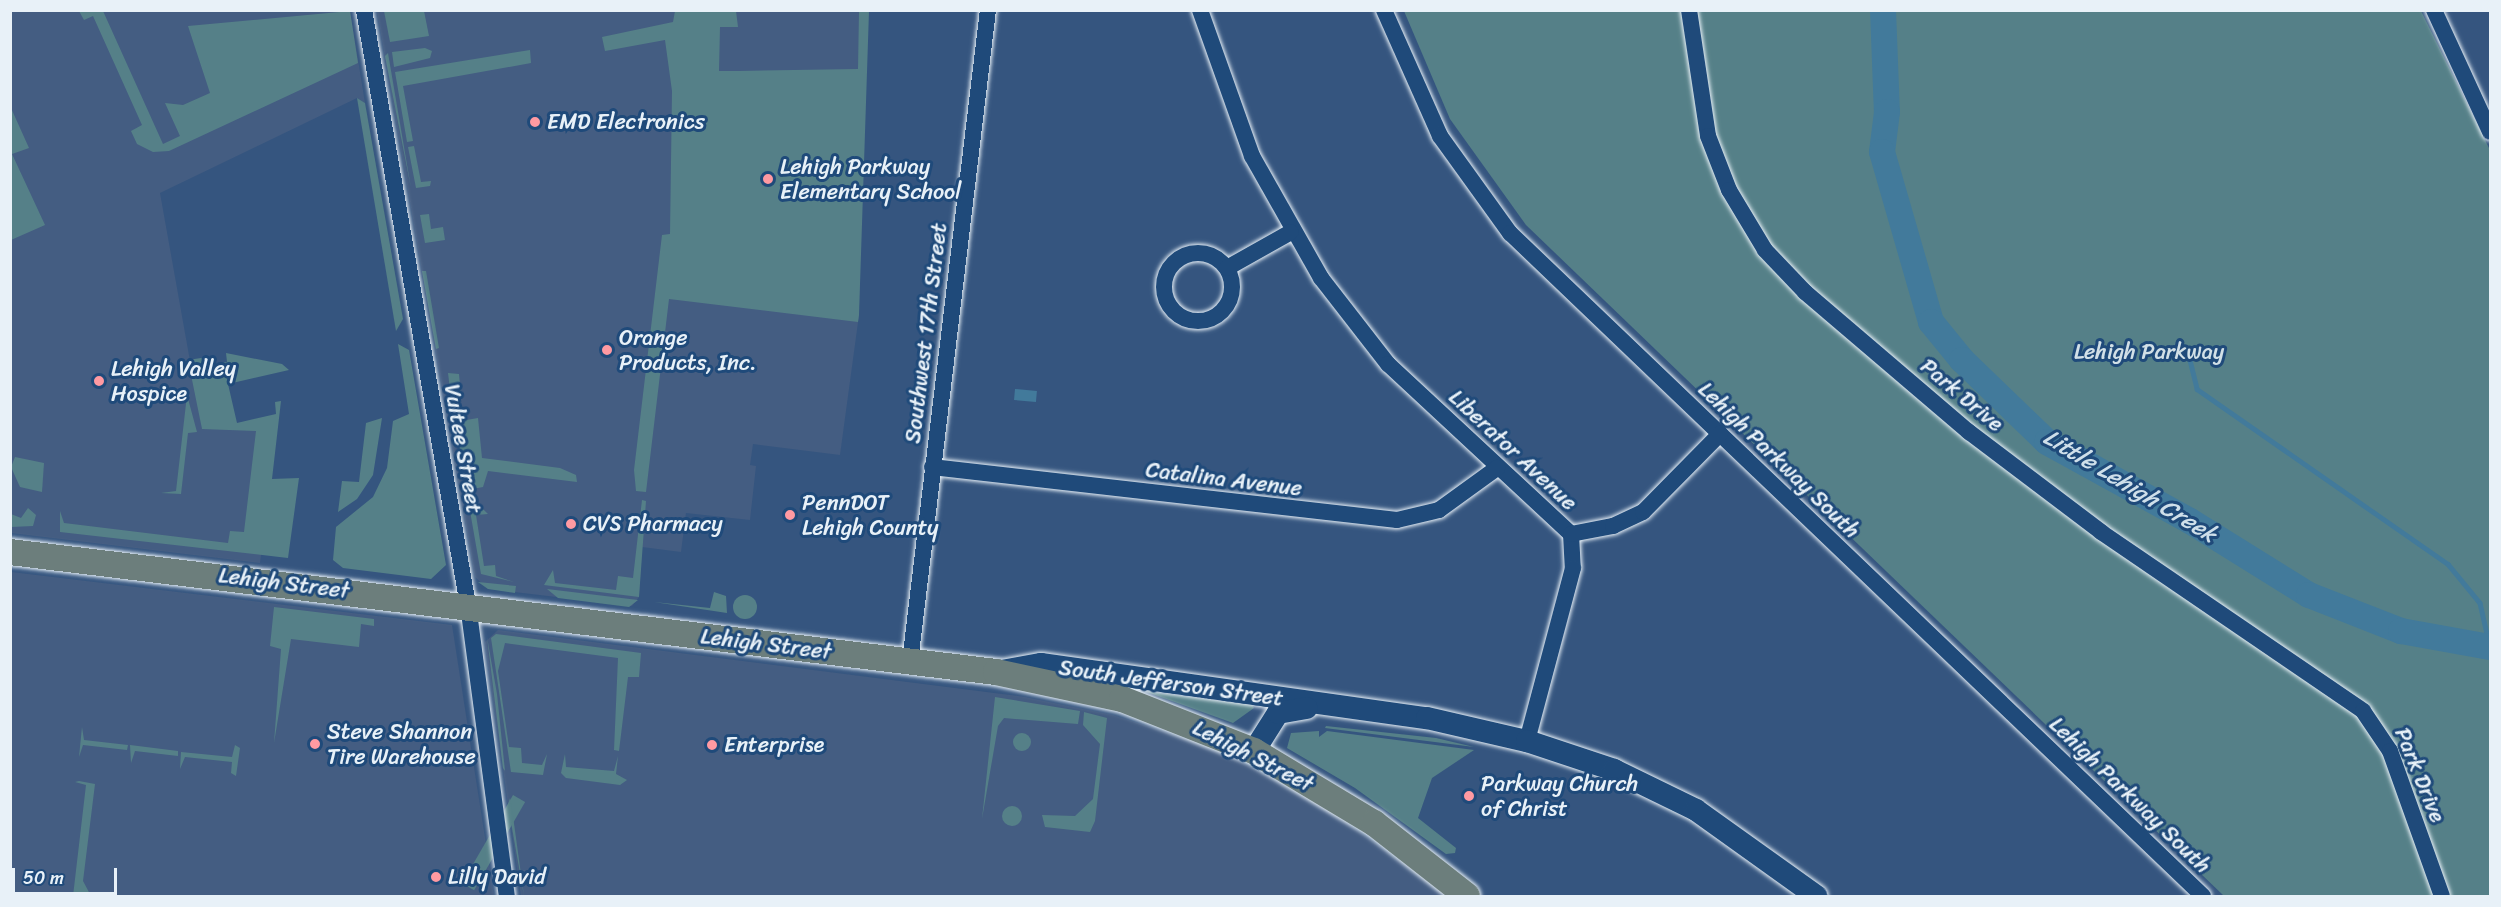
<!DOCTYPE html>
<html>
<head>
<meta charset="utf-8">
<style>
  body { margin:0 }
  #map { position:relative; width:2501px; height:907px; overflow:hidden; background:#35557f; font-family:Sriracha,sans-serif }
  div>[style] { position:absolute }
  .built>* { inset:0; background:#445d82 }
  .green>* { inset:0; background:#558088; transform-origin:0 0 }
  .round { border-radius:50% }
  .water>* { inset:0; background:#427a9b; transform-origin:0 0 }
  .stream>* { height:4.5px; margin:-2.25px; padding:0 2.25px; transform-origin:2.25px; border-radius:2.25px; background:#427a9b }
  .river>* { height:26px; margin:-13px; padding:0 13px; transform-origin:13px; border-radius:13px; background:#427a9b }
  .roads { filter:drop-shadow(0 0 2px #e8f1f8) drop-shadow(0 0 2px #e8f1f8) }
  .street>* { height:16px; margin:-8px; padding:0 8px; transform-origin:8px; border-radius:8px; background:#1f4a7a }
  .street>.ring { margin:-8px; padding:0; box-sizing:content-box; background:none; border:16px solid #1f4a7a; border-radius:50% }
  .secondary>* { height:22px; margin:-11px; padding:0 11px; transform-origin:11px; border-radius:11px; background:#1f4a7a }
  .primary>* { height:26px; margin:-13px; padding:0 13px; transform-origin:13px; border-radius:13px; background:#6c7e7c }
  .dots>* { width:16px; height:16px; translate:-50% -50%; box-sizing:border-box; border:3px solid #1f4a7a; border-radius:50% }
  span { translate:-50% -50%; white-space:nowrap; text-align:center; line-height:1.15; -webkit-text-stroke:6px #1f4a7a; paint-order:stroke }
  .poi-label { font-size:22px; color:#e8f1f8 }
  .left { translate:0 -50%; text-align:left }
  .street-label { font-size:22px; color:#e8f1f8 }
  .park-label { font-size:22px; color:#d2e0e7 }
  .water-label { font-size:24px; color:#cfdfea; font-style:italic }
  .frame { position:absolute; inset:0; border:12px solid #e8f1f8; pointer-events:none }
  .scale { position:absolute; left:12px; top:868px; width:105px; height:27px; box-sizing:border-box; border:3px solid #e8f1f8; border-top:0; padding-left:8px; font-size:18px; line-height:21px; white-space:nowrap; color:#e8f1f8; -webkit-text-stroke:4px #1f4a7a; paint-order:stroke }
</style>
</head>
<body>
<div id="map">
  <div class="built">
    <div style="clip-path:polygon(10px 11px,350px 11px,365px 103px,357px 98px,160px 193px,202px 428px,278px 417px,260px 563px,11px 533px)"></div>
    <div style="clip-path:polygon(377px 11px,863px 11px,859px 315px,840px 455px,753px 444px,750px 465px,756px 466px,750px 520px,686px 513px,681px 552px,642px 547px,639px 597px,632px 606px,488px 589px,475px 577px)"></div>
    <div style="clip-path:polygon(11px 572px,452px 625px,494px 896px,11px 896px)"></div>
    <div style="clip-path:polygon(498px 630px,1025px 697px,1113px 715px,1208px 746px,1312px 798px,1449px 896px,521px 896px,485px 642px)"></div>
  </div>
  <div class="green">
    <div style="clip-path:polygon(79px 11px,103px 11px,163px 144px,180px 136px,165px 103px,183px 105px,210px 93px,188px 26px,350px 11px,358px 63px,169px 151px,153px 152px,137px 144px,131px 131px,142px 125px,93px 16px,84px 20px)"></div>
    <div style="clip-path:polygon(384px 11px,424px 11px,429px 36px,390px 42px)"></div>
    <div style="clip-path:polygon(675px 11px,736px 11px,738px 27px,720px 27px,719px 71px,739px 71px,858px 69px,859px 11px,869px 11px,859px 315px,858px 322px,669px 299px,646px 492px,636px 491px,634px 470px,662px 235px,670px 234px,672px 91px,665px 40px,605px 51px,602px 37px,673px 22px)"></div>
    <div style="clip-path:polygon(1404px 11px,2421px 11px,2490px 150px,2490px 896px,2224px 896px,1526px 225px,1450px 119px)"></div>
    <div style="clip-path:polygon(425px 48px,432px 51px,430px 58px,394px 67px,392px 52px)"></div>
    <div style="clip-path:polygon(530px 50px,531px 63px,403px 86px,413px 141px,407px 142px,395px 72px)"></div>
    <div style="clip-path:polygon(388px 53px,411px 188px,385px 56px)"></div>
    <div style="clip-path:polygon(357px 98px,365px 103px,403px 319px,396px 331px)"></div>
    <div style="clip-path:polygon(11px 108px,29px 148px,12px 154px,45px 225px,11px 240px)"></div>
    <div style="clip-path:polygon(414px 146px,421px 182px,431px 181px,430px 186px,416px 188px,408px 147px)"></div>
    <div style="clip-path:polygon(429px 214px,431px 229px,443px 227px,445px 240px,425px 243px,420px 215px)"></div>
    <div style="clip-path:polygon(422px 271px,426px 271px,439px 348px,436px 349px)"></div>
    <div style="clip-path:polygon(398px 344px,409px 350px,446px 565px,431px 579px,343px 568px,333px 560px,336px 527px,373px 497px,387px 468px,393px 421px,409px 414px)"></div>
    <div style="clip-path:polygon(226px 353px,282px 364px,289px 370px,228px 384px,237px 423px,276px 414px,275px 402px,281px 401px,272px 479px,299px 478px,288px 558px,60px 532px,60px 511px,64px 523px,228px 543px,230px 531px,244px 532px,256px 431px,202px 429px,188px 360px,214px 356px,216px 364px,227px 362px)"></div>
    <div style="clip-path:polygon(448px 373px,459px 374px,461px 397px,451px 398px)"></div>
    <div style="clip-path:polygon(187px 395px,197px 432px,188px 433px,181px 494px,161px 493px,176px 491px)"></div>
    <div style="clip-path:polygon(382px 418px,373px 475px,357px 499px,338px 512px,342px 481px,359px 482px,366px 423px)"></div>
    <div style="clip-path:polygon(478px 418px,482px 458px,560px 468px,576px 475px,577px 482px,488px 471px,483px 487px,467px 490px,455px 422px)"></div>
    <div style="clip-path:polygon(15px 457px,44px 463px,42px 492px,20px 487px,11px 467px)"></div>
    <div style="clip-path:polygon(642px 500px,646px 501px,639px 597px,544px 585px,553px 570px,555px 583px,616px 590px,618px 576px,633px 578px)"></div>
    <div style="clip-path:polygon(481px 507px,488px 514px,476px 515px,484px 566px,495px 565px,496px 576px,514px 582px,481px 574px,470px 511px)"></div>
    <div style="clip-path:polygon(28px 508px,36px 515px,33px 526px,11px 527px,11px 514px,21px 518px)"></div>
    <div style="clip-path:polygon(478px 582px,516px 586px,515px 593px,488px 589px)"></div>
    <div style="clip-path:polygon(547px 589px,638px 600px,629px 607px,558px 598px)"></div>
    <div style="clip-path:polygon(714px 592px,726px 596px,727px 613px,654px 602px,710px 608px)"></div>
    <div class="round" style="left:733px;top:595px;width:24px;height:24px"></div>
    <div style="clip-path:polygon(274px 607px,374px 619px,374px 626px,361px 624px,359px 647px,291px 639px,274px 743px,281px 649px,270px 646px)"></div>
    <div style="clip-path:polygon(496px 634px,641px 653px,639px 677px,628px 677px,619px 751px,614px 750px,618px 658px,505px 643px,498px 671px,509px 747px,521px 748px,522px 763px,542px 765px,547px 754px,543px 775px,511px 772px,491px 638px)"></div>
    <div style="clip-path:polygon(487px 637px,497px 694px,505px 771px,503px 768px)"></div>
    <div style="clip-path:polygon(1144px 691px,1252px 705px,1254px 708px,1233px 723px)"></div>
    <div style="clip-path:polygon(995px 697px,1080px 711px,1078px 724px,1004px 718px,998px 726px,982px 819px)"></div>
    <div style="clip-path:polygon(1084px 712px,1107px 718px,1095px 821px,1090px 832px,1045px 827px,1042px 815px,1075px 816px,1093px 799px,1100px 744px,1083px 725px)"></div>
    <div style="clip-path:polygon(1326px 726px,1436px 738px,1474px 747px,1325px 728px)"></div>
    <div style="clip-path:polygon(82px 727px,84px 740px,128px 745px,127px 750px,83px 745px,79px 757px)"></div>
    <div style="clip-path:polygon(1319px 731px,1319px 737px,1327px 731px,1474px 750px,1432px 778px,1418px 818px,1456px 848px,1455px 853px,1446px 854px,1355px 788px,1287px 748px,1291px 733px)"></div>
    <div class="round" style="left:1013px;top:733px;width:18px;height:18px"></div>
    <div style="clip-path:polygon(130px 745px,178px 751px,178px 756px,135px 751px,131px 763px)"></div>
    <div style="clip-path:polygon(235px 745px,240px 748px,236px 776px,231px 773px,232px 762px,185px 757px,180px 769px,181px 752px,232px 757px)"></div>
    <div style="clip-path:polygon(565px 754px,566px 767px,614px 771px,618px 756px,616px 774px,627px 780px,620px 785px,566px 778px,561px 773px)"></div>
    <div style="clip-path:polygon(79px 781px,95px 784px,83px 881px,91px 896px,73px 896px,86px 785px,75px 782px)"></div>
    <div style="left:513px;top:795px;width:14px;height:102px;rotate:30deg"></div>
    <div style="clip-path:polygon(510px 798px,512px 809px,524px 896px,508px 805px)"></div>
    <div class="round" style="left:1002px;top:806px;width:20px;height:20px"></div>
  </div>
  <div class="water">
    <div style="left:1015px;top:389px;width:22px;height:11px;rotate:5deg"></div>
  </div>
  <div class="stream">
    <div style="left:2189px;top:356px;width:34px;rotate:76deg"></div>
    <div style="left:2197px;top:389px;width:306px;rotate:34.9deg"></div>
    <div style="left:2448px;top:564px;width:50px;rotate:50.6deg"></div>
    <div style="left:2480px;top:603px;width:45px;rotate:77.2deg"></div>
  </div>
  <div class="river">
    <div style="left:1883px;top:10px;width:102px;rotate:87.8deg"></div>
    <div style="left:1887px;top:112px;width:40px;rotate:97.1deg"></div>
    <div style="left:1882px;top:152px;width:177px;rotate:73.9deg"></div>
    <div style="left:1931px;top:322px;width:49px;rotate:50.8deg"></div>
    <div style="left:1962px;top:360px;width:118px;rotate:44deg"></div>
    <div style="left:2047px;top:442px;width:163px;rotate:28.9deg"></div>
    <div style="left:2190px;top:521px;width:140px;rotate:31.9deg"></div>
    <div style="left:2309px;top:595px;width:99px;rotate:21.4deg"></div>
    <div style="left:2401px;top:631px;width:90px;rotate:10.2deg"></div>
  </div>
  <div class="roads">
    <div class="street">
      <div style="left:364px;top:10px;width:604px;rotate:80.09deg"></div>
      <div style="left:468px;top:605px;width:294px;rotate:82.4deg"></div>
      <div style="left:1200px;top:10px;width:155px;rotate:70.4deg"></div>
      <div style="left:1252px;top:156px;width:140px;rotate:60.5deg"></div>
      <div style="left:1321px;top:278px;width:109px;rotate:52.1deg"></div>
      <div style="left:1388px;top:364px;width:250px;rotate:42.9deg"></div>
      <div style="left:1571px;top:534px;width:34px;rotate:87deg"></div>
      <div style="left:1573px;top:568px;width:179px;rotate:104.9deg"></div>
      <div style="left:1384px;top:10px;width:138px;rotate:66deg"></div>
      <div style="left:1440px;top:136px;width:120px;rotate:54.2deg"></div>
      <div style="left:1510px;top:233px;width:959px;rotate:43.73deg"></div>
      <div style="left:1689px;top:10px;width:127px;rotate:81.4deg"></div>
      <div style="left:1708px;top:136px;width:58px;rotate:68.7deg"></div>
      <div style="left:1729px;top:190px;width:70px;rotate:59deg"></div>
      <div style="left:1765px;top:250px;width:58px;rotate:46.4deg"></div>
      <div style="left:1805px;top:292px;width:216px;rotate:40.5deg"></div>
      <div style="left:1969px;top:432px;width:166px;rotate:37.1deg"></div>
      <div style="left:2101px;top:532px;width:317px;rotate:34.3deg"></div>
      <div style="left:2363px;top:711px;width:48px;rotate:56deg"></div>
      <div style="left:2390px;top:751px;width:154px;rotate:70.3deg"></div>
      <div style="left:2434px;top:10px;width:134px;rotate:65.3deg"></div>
      <div class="ring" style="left:1164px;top:253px;width:52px;height:52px"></div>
      <div style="left:1227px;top:268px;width:73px;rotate:-29.4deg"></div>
      <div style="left:932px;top:467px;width:468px;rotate:6.5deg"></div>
      <div style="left:1397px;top:520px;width:43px;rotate:-13.4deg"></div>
      <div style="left:1439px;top:510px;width:72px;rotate:-35.9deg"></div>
      <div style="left:1571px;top:534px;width:43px;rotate:-10.8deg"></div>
      <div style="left:1613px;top:526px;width:33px;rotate:-25deg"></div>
      <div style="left:1643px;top:512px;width:110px;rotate:-45.4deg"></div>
      <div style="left:910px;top:662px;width:657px;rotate:-83.18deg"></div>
    </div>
    <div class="secondary">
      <div style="left:996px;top:672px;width:46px;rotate:-10.1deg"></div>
      <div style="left:1041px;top:664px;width:390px;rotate:8deg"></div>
      <div style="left:1427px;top:718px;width:103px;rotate:13deg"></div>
      <div style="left:1527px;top:741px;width:92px;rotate:18.4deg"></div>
      <div style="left:1614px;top:770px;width:91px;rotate:26deg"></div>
      <div style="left:1696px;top:810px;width:148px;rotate:35.6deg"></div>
      <div style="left:1254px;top:751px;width:45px;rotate:-57.7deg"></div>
      <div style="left:1278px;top:713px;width:29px;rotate:-10deg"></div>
    </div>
    <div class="primary">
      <div style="left:10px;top:552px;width:993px;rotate:6.94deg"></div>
      <div style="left:996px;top:672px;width:129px;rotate:12.1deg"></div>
      <div style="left:1122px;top:699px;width:142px;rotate:21.5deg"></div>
      <div style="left:1254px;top:751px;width:140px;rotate:31deg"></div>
      <div style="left:1374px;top:823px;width:118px;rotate:38.1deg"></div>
    </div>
  </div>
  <div class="dots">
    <div style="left:535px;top:122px;background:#ff9aa2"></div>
    <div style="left:768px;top:179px;background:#ff9aa2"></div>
    <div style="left:607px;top:350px;background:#ff9aa2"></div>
    <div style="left:99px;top:381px;background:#ff9aa2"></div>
    <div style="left:790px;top:515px;background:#ff9aa2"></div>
    <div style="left:571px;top:524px;background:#ff9aa2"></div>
    <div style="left:315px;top:744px;background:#ff9aa2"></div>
    <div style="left:712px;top:745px;background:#ff9aa2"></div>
    <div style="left:1469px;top:796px;background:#ff9aa2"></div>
    <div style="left:436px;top:877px;background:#ff9aa2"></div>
  </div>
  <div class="poi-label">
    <span class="left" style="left:547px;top:122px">EMD Electronics</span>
    <span class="left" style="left:780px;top:179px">Lehigh Parkway<br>Elementary School</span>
    <span class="left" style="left:619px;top:350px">Orange<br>Products, Inc.</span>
    <span class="left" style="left:111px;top:381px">Lehigh Valley<br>Hospice</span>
    <span class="left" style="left:802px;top:515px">PennDOT<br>Lehigh County</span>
    <span class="left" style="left:583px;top:524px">CVS Pharmacy</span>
    <span class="left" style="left:327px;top:744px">Steve Shannon<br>Tire Warehouse</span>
    <span class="left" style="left:724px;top:745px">Enterprise</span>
    <span class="left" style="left:1481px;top:796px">Parkway Church<br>of Christ</span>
    <span class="left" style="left:448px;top:877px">Lilly David</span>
  </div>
  <div class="street-label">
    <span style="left:926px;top:333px;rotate:-83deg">Southwest 17th Street</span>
    <span style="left:1962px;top:395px;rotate:40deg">Park Drive</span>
    <span style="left:463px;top:449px;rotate:80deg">Vultee Street</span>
    <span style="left:1513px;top:450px;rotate:43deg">Liberator Avenue</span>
    <span style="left:1779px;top:460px;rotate:44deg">Lehigh Parkway South</span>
    <span style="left:1224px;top:479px;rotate:7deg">Catalina Avenue</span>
    <span style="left:284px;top:583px;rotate:7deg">Lehigh Street</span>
    <span style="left:766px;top:644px;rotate:7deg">Lehigh Street</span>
    <span style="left:1171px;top:683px;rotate:8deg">South Jefferson Street</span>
    <span style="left:1253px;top:756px;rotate:27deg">Lehigh Street</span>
    <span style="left:2420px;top:775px;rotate:68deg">Park Drive</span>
    <span style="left:2130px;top:795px;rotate:44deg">Lehigh Parkway South</span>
  </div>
  <div class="park-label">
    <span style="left:2149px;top:352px">Lehigh Parkway</span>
  </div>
  <div class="water-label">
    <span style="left:2130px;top:486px;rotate:31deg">Little Lehigh Creek</span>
  </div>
  <div class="frame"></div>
  <div class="scale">50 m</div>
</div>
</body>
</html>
